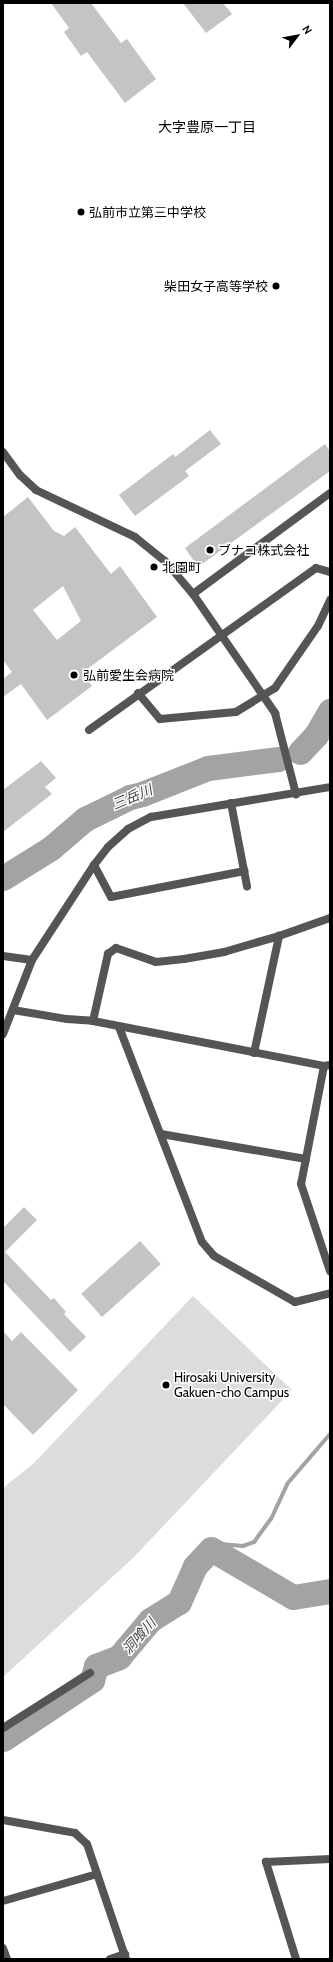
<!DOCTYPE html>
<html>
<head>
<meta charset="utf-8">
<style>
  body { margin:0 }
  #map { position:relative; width:333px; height:1962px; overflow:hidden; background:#fff; font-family:Cabin,"Noto Sans JP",sans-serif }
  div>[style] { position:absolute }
  .green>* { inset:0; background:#dcdcdc }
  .stream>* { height:4px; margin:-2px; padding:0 2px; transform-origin:2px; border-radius:2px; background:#a3a3a3 }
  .river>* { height:25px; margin:-12.5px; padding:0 12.5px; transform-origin:12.5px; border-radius:12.5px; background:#a3a3a3 }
  .building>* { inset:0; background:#c4c4c4; transform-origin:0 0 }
  .minor>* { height:8px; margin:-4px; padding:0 4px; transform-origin:4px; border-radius:4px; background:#555 }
  .tertiary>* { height:8px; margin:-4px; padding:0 4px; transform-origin:4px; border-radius:4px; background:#555 }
  .dots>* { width:11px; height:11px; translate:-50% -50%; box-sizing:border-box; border:2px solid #fff; border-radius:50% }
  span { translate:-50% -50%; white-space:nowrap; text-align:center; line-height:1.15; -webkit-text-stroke:3px #fff; paint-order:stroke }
  .poi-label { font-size:13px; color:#000 }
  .left { translate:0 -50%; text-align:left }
  .right { translate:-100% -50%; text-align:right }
  .neighbourhood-label { font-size:14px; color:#000 }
  .water-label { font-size:14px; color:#444; font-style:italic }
  .frame { position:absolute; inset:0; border:4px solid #000; pointer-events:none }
  .north { position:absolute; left:277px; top:16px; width:40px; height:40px; -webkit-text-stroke:3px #fff; paint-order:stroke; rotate:58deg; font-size:11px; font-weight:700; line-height:16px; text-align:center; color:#000 }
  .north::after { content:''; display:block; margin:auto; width:14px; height:18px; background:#000; clip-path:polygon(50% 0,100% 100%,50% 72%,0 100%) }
</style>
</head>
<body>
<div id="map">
  <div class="green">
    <div style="clip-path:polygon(193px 1296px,292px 1390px,133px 1558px,3px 1677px,3px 1488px,34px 1463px)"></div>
  </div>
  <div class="stream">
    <div style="left:211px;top:1549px;width:11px;rotate:-27deg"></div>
    <div style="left:221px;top:1544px;width:22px;rotate:5deg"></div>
    <div style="left:243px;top:1546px;width:12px;rotate:-20deg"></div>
    <div style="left:254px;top:1542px;width:29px;rotate:-54deg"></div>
    <div style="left:271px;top:1519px;width:38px;rotate:-65deg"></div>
    <div style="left:287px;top:1484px;width:66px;rotate:-49.3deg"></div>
  </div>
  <div class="river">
    <div style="left:300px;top:752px;width:23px;rotate:-47deg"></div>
    <div style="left:316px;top:735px;width:28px;rotate:-60deg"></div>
    <div style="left:3px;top:878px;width:57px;rotate:-32deg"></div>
    <div style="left:51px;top:848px;width:45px;rotate:-40.5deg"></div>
    <div style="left:85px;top:819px;width:50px;rotate:-26.1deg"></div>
    <div style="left:130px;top:797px;width:12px;rotate:-14deg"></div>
    <div style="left:142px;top:794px;width:71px;rotate:-21.5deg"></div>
    <div style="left:208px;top:768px;width:71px;rotate:-7.3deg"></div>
    <div style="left:3px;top:1739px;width:107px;rotate:-33.5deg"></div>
    <div style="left:92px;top:1680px;width:15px;rotate:-74deg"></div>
    <div style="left:96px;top:1666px;width:25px;rotate:-21deg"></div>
    <div style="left:119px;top:1657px;width:48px;rotate:-50deg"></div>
    <div style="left:150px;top:1620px;width:34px;rotate:-32deg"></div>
    <div style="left:179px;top:1602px;width:39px;rotate:-66deg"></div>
    <div style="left:195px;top:1566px;width:23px;rotate:-47deg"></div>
    <div style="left:211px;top:1549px;width:95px;rotate:30.3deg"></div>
    <div style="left:293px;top:1597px;width:37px;rotate:-9deg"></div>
  </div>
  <div class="building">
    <div style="clip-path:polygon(51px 3px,91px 3px,121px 43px,127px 39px,156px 79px,125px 103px,87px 52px,81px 56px,64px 32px,69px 28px)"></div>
    <div style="clip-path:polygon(183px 3px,223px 3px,232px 14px,206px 33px)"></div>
    <div style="clip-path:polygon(210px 430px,221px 444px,185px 471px,189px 476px,135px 516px,119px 495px,173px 454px,175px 457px)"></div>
    <div style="clip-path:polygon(325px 444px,330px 451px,330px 471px,198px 567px,185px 548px)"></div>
    <div style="clip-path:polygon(evenodd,28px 497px,54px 531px,64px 536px,75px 527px,111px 574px,120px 566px,157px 617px,82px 673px,92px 686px,47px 720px,21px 684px,3px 697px,3px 679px,12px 672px,3px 660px,3px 517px,28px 497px,63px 586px,81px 621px,57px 640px,33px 610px,63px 586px)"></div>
    <div style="clip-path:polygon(41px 761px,56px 778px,45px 787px,52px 794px,3px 832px,3px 790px)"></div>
    <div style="clip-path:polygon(24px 1207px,37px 1220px,5px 1252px,51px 1300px,54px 1298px,66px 1312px,64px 1314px,86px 1337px,70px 1352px,3px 1281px,3px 1228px)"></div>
    <div style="left:140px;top:1241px;width:31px;height:79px;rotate:48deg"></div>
    <div style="clip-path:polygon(3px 1331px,12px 1341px,21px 1332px,78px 1390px,33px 1435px,3px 1404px)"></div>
  </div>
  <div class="minor">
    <div style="left:193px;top:594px;width:170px;rotate:-36.4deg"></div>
    <div style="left:138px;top:693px;width:34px;rotate:50deg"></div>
    <div style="left:160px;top:719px;width:76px;rotate:-5.3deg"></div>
    <div style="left:236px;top:712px;width:46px;rotate:-31.6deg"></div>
    <div style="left:275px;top:688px;width:75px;rotate:-55.3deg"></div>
    <div style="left:318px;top:626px;width:29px;rotate:-65deg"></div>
    <div style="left:89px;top:730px;width:279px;rotate:-35.5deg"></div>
    <div style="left:316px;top:568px;width:15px;rotate:16deg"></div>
    <div style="left:231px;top:803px;width:85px;rotate:79.1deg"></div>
    <div style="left:94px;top:865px;width:36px;rotate:62deg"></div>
    <div style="left:111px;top:897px;width:136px;rotate:-11deg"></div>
    <div style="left:3px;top:956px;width:29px;rotate:8deg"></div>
    <div style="left:13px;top:1010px;width:55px;rotate:9.5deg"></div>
    <div style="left:67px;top:1019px;width:26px;rotate:4deg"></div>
    <div style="left:93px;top:1021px;width:235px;rotate:11deg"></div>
    <div style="left:324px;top:1066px;width:6px;rotate:-9deg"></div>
    <div style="left:93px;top:1021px;width:69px;rotate:-77.4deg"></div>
    <div style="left:108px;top:954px;width:10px;rotate:-37deg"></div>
    <div style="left:116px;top:948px;width:42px;rotate:19.3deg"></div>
    <div style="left:156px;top:962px;width:28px;rotate:-6deg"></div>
    <div style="left:184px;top:959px;width:41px;rotate:-9.9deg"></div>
    <div style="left:224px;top:952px;width:57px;rotate:-16.2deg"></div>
    <div style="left:279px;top:936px;width:54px;rotate:-19.4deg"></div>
    <div style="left:119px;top:1027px;width:230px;rotate:68.9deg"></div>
    <div style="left:202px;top:1242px;width:18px;rotate:49deg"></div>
    <div style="left:214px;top:1256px;width:93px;rotate:29.6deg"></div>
    <div style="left:295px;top:1302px;width:36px;rotate:-14deg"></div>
    <div style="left:254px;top:1053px;width:120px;rotate:-77.9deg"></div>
    <div style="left:324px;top:1066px;width:120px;rotate:101deg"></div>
    <div style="left:301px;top:1184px;width:92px;rotate:71.6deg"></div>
    <div style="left:161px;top:1134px;width:147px;rotate:9.8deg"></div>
    <div style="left:3px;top:1728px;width:103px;rotate:-32.3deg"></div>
    <div style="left:3px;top:1901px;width:98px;rotate:-16deg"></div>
    <div style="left:3px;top:1948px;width:12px;rotate:70deg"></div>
    <div style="left:110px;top:1959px;width:16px;rotate:-18deg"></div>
    <div style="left:296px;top:1959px;width:102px;rotate:-107.2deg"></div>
    <div style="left:266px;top:1862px;width:64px;rotate:-2.7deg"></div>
  </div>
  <div class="tertiary">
    <div style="left:3px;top:452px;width:29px;rotate:54deg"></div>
    <div style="left:20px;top:475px;width:22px;rotate:43deg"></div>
    <div style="left:36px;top:490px;width:110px;rotate:25.4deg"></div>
    <div style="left:135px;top:537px;width:38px;rotate:39deg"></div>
    <div style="left:165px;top:561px;width:43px;rotate:49.7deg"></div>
    <div style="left:193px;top:594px;width:145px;rotate:55.4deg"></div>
    <div style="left:275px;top:713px;width:84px;rotate:75.5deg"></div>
    <div style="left:3px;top:1034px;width:79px;rotate:-68.6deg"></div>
    <div style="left:32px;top:960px;width:113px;rotate:-56.9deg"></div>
    <div style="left:94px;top:865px;width:23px;rotate:-52deg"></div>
    <div style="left:108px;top:847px;width:27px;rotate:-42deg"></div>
    <div style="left:128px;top:829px;width:26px;rotate:-28deg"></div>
    <div style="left:151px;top:817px;width:181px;rotate:-9.5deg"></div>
    <div style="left:3px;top:1820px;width:73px;rotate:10.2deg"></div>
    <div style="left:75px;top:1833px;width:16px;rotate:43deg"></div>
    <div style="left:87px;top:1844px;width:121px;rotate:71.3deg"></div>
  </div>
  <div class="dots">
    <div style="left:81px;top:212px;background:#000"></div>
    <div style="left:276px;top:286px;background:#000"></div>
    <div style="left:210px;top:550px;background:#000"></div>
    <div style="left:154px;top:567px;background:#000"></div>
    <div style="left:74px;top:675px;background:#000"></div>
    <div style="left:166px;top:1385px;background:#000"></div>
  </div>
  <div class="poi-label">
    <span class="left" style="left:89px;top:212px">弘前市立第三中学校</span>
    <span class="right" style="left:268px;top:286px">柴田女子高等学校</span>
    <span class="left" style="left:218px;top:550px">ブナコ株式会社</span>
    <span class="left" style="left:162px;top:567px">北園町</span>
    <span class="left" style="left:83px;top:675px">弘前愛生会病院</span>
    <span class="left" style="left:174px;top:1385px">Hirosaki University<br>Gakuen-cho Campus</span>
  </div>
  <div class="neighbourhood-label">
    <span style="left:207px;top:127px">大字豊原一丁目</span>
  </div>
  <div class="water-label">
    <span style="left:132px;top:797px;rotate:-23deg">三岳川</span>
    <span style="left:139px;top:1636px;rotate:-48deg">洞喰川</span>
  </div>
  <div class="frame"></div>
  <div class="north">N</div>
</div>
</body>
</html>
